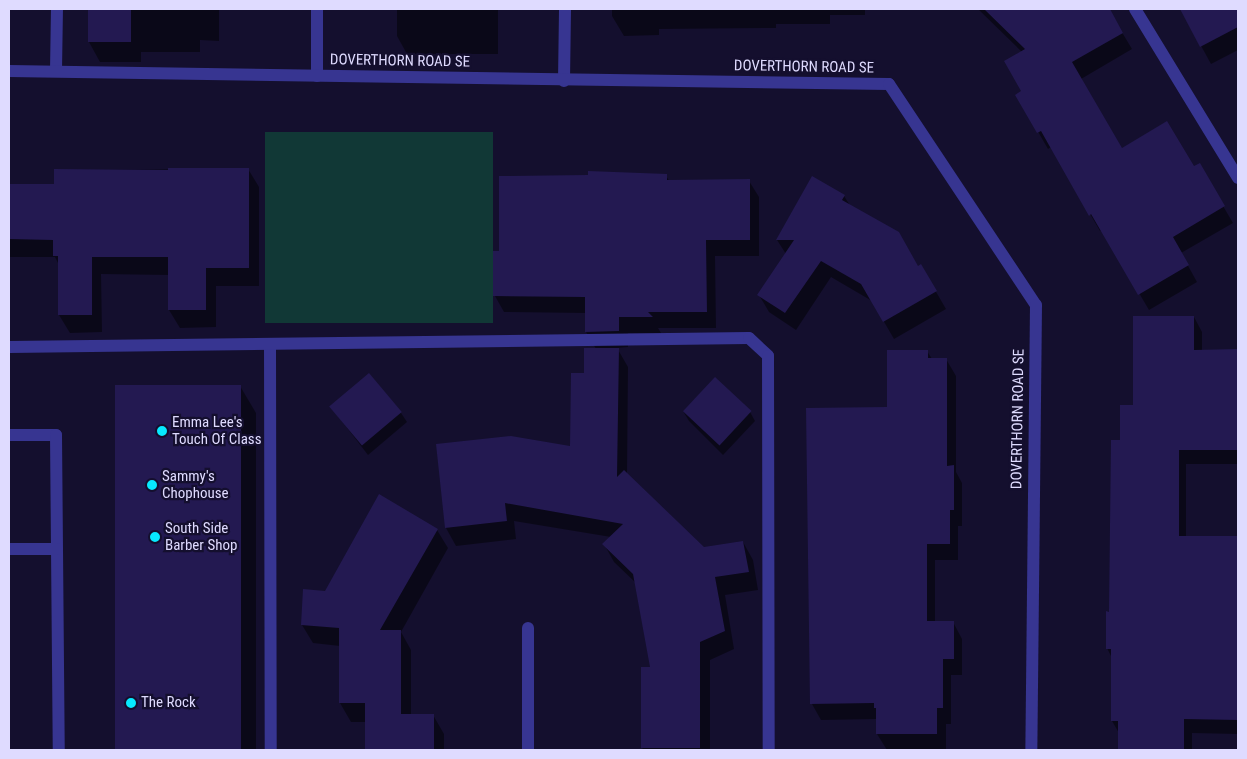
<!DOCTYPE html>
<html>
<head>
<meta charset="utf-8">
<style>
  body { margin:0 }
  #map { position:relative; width:1247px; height:759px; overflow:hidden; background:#140f2e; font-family:"Roboto Condensed",sans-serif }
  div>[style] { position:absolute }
  .green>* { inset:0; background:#113836; transform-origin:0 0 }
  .shadow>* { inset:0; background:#0007 }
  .building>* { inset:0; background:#231951; transform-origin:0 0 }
  .lane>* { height:12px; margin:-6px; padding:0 6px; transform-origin:6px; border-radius:6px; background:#373591 }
  .street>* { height:12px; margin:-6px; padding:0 6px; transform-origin:6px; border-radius:6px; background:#373591 }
  .dots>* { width:14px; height:14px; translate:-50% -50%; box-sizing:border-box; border:2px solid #140f2e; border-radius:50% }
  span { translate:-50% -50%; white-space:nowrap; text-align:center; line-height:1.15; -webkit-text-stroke:4.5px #140f2e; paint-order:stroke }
  .street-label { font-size:15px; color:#dfdbff }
  .poi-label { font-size:15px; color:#dfdbff }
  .left { translate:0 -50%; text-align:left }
  .frame { position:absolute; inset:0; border:10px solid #dfdbff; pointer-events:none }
</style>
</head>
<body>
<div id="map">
  <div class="green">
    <div style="left:265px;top:132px;width:228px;height:191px"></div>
  </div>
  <div class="shadow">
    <div style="clip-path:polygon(90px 9px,219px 9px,219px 41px,200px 40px,200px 52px,141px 52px,141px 62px,100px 62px,89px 42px)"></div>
    <div style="clip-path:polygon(397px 9px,498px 9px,498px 54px,407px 54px,397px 36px)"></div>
    <div style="clip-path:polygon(612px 9px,865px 9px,865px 15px,830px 15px,830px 24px,776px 24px,776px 28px,659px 29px,659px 35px,624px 36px,612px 16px)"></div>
    <div style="clip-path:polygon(978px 9px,1108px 9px,1132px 49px,1081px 79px,1122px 150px,1194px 168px,1199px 165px,1233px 223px,1181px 253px,1197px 282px,1149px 310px,1102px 230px,1100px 231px,1051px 147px,1048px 149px,1017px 95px,1023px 91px,1022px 52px)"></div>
    <div style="clip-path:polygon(1181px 9px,1238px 9px,1238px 50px,1211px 64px)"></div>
    <div style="clip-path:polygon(248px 169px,259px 187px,259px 286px,216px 286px,216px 327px,180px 328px,169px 310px,169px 275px,101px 274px,102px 332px,70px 333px,59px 315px,59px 265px,55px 257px,9px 257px,9px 185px,55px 185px,55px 170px)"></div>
    <div style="clip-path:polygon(666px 176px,670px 182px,749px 181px,759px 197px,759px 256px,715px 256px,716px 328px,658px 328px,661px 333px,628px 333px,628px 347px,617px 348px,628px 367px,627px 475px,703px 548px,743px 542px,753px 560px,758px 590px,725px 595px,734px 649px,710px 660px,710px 750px,644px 750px,642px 748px,651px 668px,636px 583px,614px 562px,604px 544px,611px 537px,514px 521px,516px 539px,456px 546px,446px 528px,437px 445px,571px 448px,585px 374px,596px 349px,586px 332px,586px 313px,504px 312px,495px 296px,501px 252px)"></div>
    <div style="clip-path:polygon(844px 196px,851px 207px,918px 268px,921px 266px,946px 309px,894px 339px,872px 301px,831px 277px,796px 330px,769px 312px,759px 295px,786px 254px,777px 240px)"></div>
    <div style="clip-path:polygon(1194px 317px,1202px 332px,1202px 351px,1238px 350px,1238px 464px,1186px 464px,1186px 537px,1238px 538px,1238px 734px,1192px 733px,1192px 750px,1119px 750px,1119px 733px,1112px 721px,1112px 658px,1107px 648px,1121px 441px,1134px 407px)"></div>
    <div style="clip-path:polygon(927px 351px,932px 359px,946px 359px,956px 376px,956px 472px,962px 483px,962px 526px,958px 526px,958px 560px,935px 560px,935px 622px,953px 622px,962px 639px,962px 675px,951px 675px,951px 724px,946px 724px,946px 750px,887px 750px,877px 734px,877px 719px,821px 720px,812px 704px,889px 408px)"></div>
    <div style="clip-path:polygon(240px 386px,256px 413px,256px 750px,117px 750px,116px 387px)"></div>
    <div style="clip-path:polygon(331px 407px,401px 413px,407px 422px,368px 455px)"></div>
    <div style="clip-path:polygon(683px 411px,750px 412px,755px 421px,723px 455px,689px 421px)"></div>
    <div style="clip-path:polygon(437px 530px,448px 548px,401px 632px,411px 650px,411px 715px,433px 715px,444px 734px,444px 750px,367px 750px,367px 722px,351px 722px,340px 703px,340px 646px,313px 643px,302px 625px,325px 592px)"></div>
  </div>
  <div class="building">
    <div style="left:88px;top:9px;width:43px;height:33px"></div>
    <div style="clip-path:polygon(984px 9px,1110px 9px,1123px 33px,1072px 62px,1122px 148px,1167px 121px,1194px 166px,1200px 163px,1225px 206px,1173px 237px,1189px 265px,1138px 295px,1091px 214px,1089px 216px,1041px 131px,1037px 133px,1015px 95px,1021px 91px,1004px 61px,1025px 49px)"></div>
    <div style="clip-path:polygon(1180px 9px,1238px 9px,1238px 27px,1200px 47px)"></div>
    <div style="clip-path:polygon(168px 168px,249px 168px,249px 268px,206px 268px,206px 310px,168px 310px,168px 257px,92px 257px,92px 315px,58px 315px,58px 256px,53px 256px,53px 240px,9px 239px,9px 184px,54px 184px,54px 169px,168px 170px)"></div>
    <div style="clip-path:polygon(588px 171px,667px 174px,667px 180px,750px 179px,750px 240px,706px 240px,707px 312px,648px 312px,653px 317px,619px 317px,619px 331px,585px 332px,585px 297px,493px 296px,493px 251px,499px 251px,499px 176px,588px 175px)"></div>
    <div style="clip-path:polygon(812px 176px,845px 195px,842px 200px,899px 232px,918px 266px,921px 264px,937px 291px,883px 322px,861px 284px,821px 261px,785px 313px,757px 295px,794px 240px,776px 240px)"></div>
    <div style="clip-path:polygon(1133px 316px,1194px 316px,1194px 350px,1238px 349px,1238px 450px,1179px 450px,1179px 536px,1238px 536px,1238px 720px,1184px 719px,1184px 750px,1118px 750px,1118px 721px,1111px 721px,1111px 649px,1106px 649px,1106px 611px,1109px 612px,1111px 440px,1120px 440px,1120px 405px,1133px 405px)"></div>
    <div style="clip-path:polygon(584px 348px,619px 348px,617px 477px,624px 470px,704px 547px,743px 541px,749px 572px,715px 577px,725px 631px,700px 642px,700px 748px,641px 748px,641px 667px,650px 667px,633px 574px,602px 544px,623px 524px,505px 503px,507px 521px,445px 528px,436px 444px,511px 436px,570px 446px,571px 373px,584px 373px)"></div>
    <div style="clip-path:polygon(887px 350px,928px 350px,928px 358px,947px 358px,947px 466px,954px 465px,954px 510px,950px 510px,950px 544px,927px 544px,927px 621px,954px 621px,954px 659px,943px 659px,943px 708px,937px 708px,937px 734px,876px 734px,876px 708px,874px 708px,874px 703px,810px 704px,806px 408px,887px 407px)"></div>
    <div style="left:369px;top:373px;width:51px;height:52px;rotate:50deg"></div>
    <div style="left:715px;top:377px;width:50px;height:47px;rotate:43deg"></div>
    <div style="left:115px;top:385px;width:126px;height:365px"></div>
    <div style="clip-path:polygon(379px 494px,438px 529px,380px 630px,401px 630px,401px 714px,434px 714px,434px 750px,365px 750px,365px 703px,339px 703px,339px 628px,301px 625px,303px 589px,325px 591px)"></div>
  </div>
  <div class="lane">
    <div style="left:1135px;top:9px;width:198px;rotate:58.6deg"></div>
    <div style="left:56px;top:71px;width:62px;rotate:-89.1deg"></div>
    <div style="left:564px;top:81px;width:72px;rotate:-89.2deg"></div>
    <div style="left:270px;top:344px;width:406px;rotate:89.9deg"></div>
    <div style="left:9px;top:347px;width:740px;rotate:-0.7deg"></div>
    <div style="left:749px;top:338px;width:26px;rotate:43deg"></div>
    <div style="left:768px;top:356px;width:394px;rotate:89.9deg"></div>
    <div style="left:9px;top:435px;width:47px"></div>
    <div style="left:56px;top:435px;width:315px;rotate:89.5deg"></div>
    <div style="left:9px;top:549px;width:48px"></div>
  </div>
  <div class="street">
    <div style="left:317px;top:9px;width:67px;rotate:90deg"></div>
    <div style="left:9px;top:71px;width:880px;rotate:0.85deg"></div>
    <div style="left:889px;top:84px;width:265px;rotate:56.4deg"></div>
    <div style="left:1036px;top:305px;width:445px;rotate:90.6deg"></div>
    <div style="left:528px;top:628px;width:122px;rotate:90deg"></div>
  </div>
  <div class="dots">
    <div style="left:162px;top:431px;background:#07e9ff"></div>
    <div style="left:152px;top:485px;background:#07e9ff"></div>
    <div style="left:155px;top:537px;background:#07e9ff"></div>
    <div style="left:131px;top:703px;background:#07e9ff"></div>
  </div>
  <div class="street-label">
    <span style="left:400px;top:61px;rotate:1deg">DOVERTHORN ROAD SE</span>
    <span style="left:804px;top:67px;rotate:1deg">DOVERTHORN ROAD SE</span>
    <span style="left:1018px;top:419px;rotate:-89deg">DOVERTHORN ROAD SE</span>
  </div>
  <div class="poi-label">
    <span class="left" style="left:172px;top:431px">Emma Lee's<br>Touch Of Class</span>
    <span class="left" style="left:162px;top:485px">Sammy's<br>Chophouse</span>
    <span class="left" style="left:165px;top:537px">South Side<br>Barber Shop</span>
    <span class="left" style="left:141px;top:703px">The Rock</span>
  </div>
  <div class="frame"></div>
</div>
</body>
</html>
